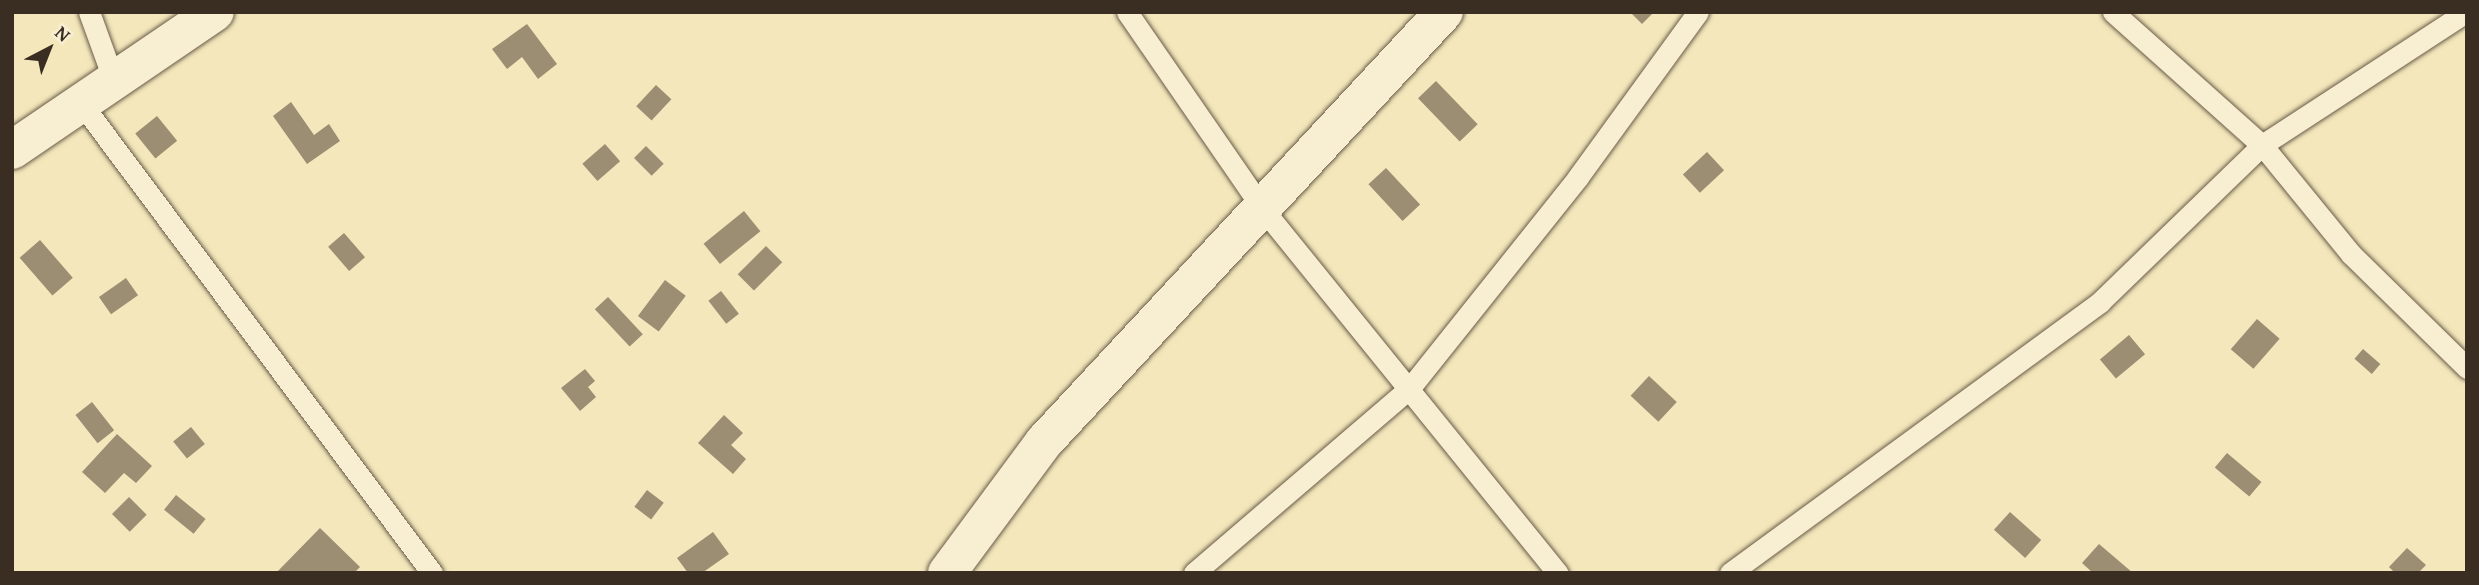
<!DOCTYPE html>
<html>
<head>
<meta charset="utf-8">
<style>
  body { margin:0 }
  #map { position:relative; width:2479px; height:585px; overflow:hidden; background:#f4e7bb; font-family:"Gentium Book Plus",serif }
  div>[style] { position:absolute }
  .building>* { inset:0; background:#9b8e72; transform-origin:0 0 }
  .roads { filter:drop-shadow(0 0 2px #685c48) drop-shadow(0 0 2px #685c48) }
  .lane>* { height:21px; margin:-10.5px; padding:0 10.5px; transform-origin:10.5px; border-radius:10.5px; background:#f8efd3 }
  .street>* { height:38px; margin:-19px; padding:0 19px; transform-origin:19px; border-radius:19px; background:#f8efd3 }
  span { translate:-50% -50%; white-space:nowrap; text-align:center; line-height:1.15; -webkit-text-stroke:7px #f8efd3; paint-order:stroke }
  .frame { position:absolute; inset:0; border:14px solid #3a2e22; pointer-events:none }
  .north { position:absolute; left:14px; top:14px; width:70px; height:70px; -webkit-text-stroke:5px #f8efd3; paint-order:stroke; rotate:42deg; font-size:19px; font-weight:700; line-height:28px; text-align:center; color:#3a2e22 }
  .north::after { content:''; display:block; margin:auto; width:24px; height:32px; background:#3a2e22; clip-path:polygon(50% 0,100% 100%,50% 72%,0 100%) }
</style>
</head>
<body>
<div id="map">
  <div class="building">
    <div style="clip-path:polygon(1630px 12px,1654px 12px,1642px 24px)"></div>
    <div style="clip-path:polygon(527px 24px,557px 64px,538px 79px,522px 57px,507px 69px,492px 49px)"></div>
    <div style="left:1436px;top:81px;width:60px;height:25px;rotate:46deg"></div>
    <div style="left:656px;top:85px;width:21px;height:29px;rotate:43deg"></div>
    <div style="clip-path:polygon(291px 102px,314px 135px,329px 124px,340px 141px,307px 164px,273px 116px)"></div>
    <div style="left:157px;top:116px;width:32px;height:28px;rotate:51deg"></div>
    <div style="left:605px;top:144px;width:23px;height:30px;rotate:49deg"></div>
    <div style="left:646px;top:146px;width:25px;height:17px;rotate:45deg"></div>
    <div style="left:1707px;top:152px;width:25px;height:33px;rotate:47deg"></div>
    <div style="left:1386px;top:168px;width:50px;height:24px;rotate:47deg"></div>
    <div style="left:744px;top:211px;width:26px;height:52px;rotate:51deg"></div>
    <div style="left:344px;top:233px;width:32px;height:21px;rotate:49deg"></div>
    <div style="left:40px;top:240px;width:50px;height:27px;rotate:49deg"></div>
    <div style="left:766px;top:246px;width:23px;height:40px;rotate:45deg"></div>
    <div style="left:126px;top:278px;width:21px;height:33px;rotate:55deg"></div>
    <div style="left:665px;top:280px;width:26px;height:45px;rotate:37deg"></div>
    <div style="left:721px;top:291px;width:29px;height:16px;rotate:52deg"></div>
    <div style="left:608px;top:297px;width:51px;height:18px;rotate:47deg"></div>
    <div style="left:2257px;top:319px;width:30px;height:40px;rotate:41deg"></div>
    <div style="left:2129px;top:335px;width:25px;height:38px;rotate:50deg"></div>
    <div style="left:2363px;top:349px;width:23px;height:13px;rotate:41deg"></div>
    <div style="clip-path:polygon(585px 369px,595px 381px,588px 387px,596px 397px,580px 411px,561px 388px)"></div>
    <div style="left:1649px;top:376px;width:38px;height:27px;rotate:43deg"></div>
    <div style="left:92px;top:402px;width:36px;height:21px;rotate:52deg"></div>
    <div style="clip-path:polygon(724px 415px,743px 433px,731px 445px,746px 459px,733px 474px,698px 443px)"></div>
    <div style="left:191px;top:427px;width:22px;height:23px;rotate:51deg"></div>
    <div style="clip-path:polygon(117px 434px,152px 466px,136px 483px,124px 473px,105px 493px,82px 472px)"></div>
    <div style="left:2227px;top:453px;width:45px;height:19px;rotate:40deg"></div>
    <div style="left:647px;top:490px;width:21px;height:21px;rotate:37deg"></div>
    <div style="left:176px;top:495px;width:38px;height:19px;rotate:39deg"></div>
    <div style="left:129px;top:497px;width:25px;height:24px;rotate:45deg"></div>
    <div style="left:2010px;top:512px;width:42px;height:24px;rotate:42deg"></div>
    <div style="clip-path:polygon(320px 528px,360px 567px,354px 573px,276px 573px)"></div>
    <div style="clip-path:polygon(713px 532px,729px 554px,702px 573px,688px 573px,677px 558px)"></div>
    <div style="clip-path:polygon(2099px 544px,2133px 573px,2093px 573px,2082px 563px)"></div>
    <div style="clip-path:polygon(2407px 548px,2426px 565px,2418px 573px,2395px 573px,2389px 567px)"></div>
  </div>
  <div class="roads">
    <div class="lane">
      <div style="left:89px;top:12px;width:73px;rotate:70.1deg"></div>
      <div style="left:1127px;top:12px;width:238px;rotate:55.4deg"></div>
      <div style="left:1262px;top:208px;width:470px;rotate:51deg"></div>
      <div style="left:2113px;top:12px;width:200px;rotate:41.8deg"></div>
      <div style="left:2262px;top:145px;width:141px;rotate:50.8deg"></div>
      <div style="left:2351px;top:254px;width:163px;rotate:44.5deg"></div>
      <div style="left:81px;top:103px;width:587px;rotate:53.25deg"></div>
      <div style="left:1194px;top:573px;width:283px;rotate:-40.6deg"></div>
      <div style="left:1409px;top:389px;width:271px;rotate:-51.4deg"></div>
      <div style="left:1578px;top:177px;width:204px;rotate:-54deg"></div>
      <div style="left:1730px;top:573px;width:459px;rotate:-36.2deg"></div>
      <div style="left:2100px;top:302px;width:226px;rotate:-44.1deg"></div>
      <div style="left:2262px;top:145px;width:244px;rotate:-33.1deg"></div>
    </div>
    <div class="street">
      <div style="left:12px;top:150px;width:245px;rotate:-34.2deg"></div>
      <div style="left:947px;top:573px;width:163px;rotate:-53.5deg"></div>
      <div style="left:1044px;top:442px;width:587px;rotate:-47.07deg"></div>
    </div>
  </div>
  <div class="frame"></div>
  <div class="north">N</div>
</div>
</body>
</html>
